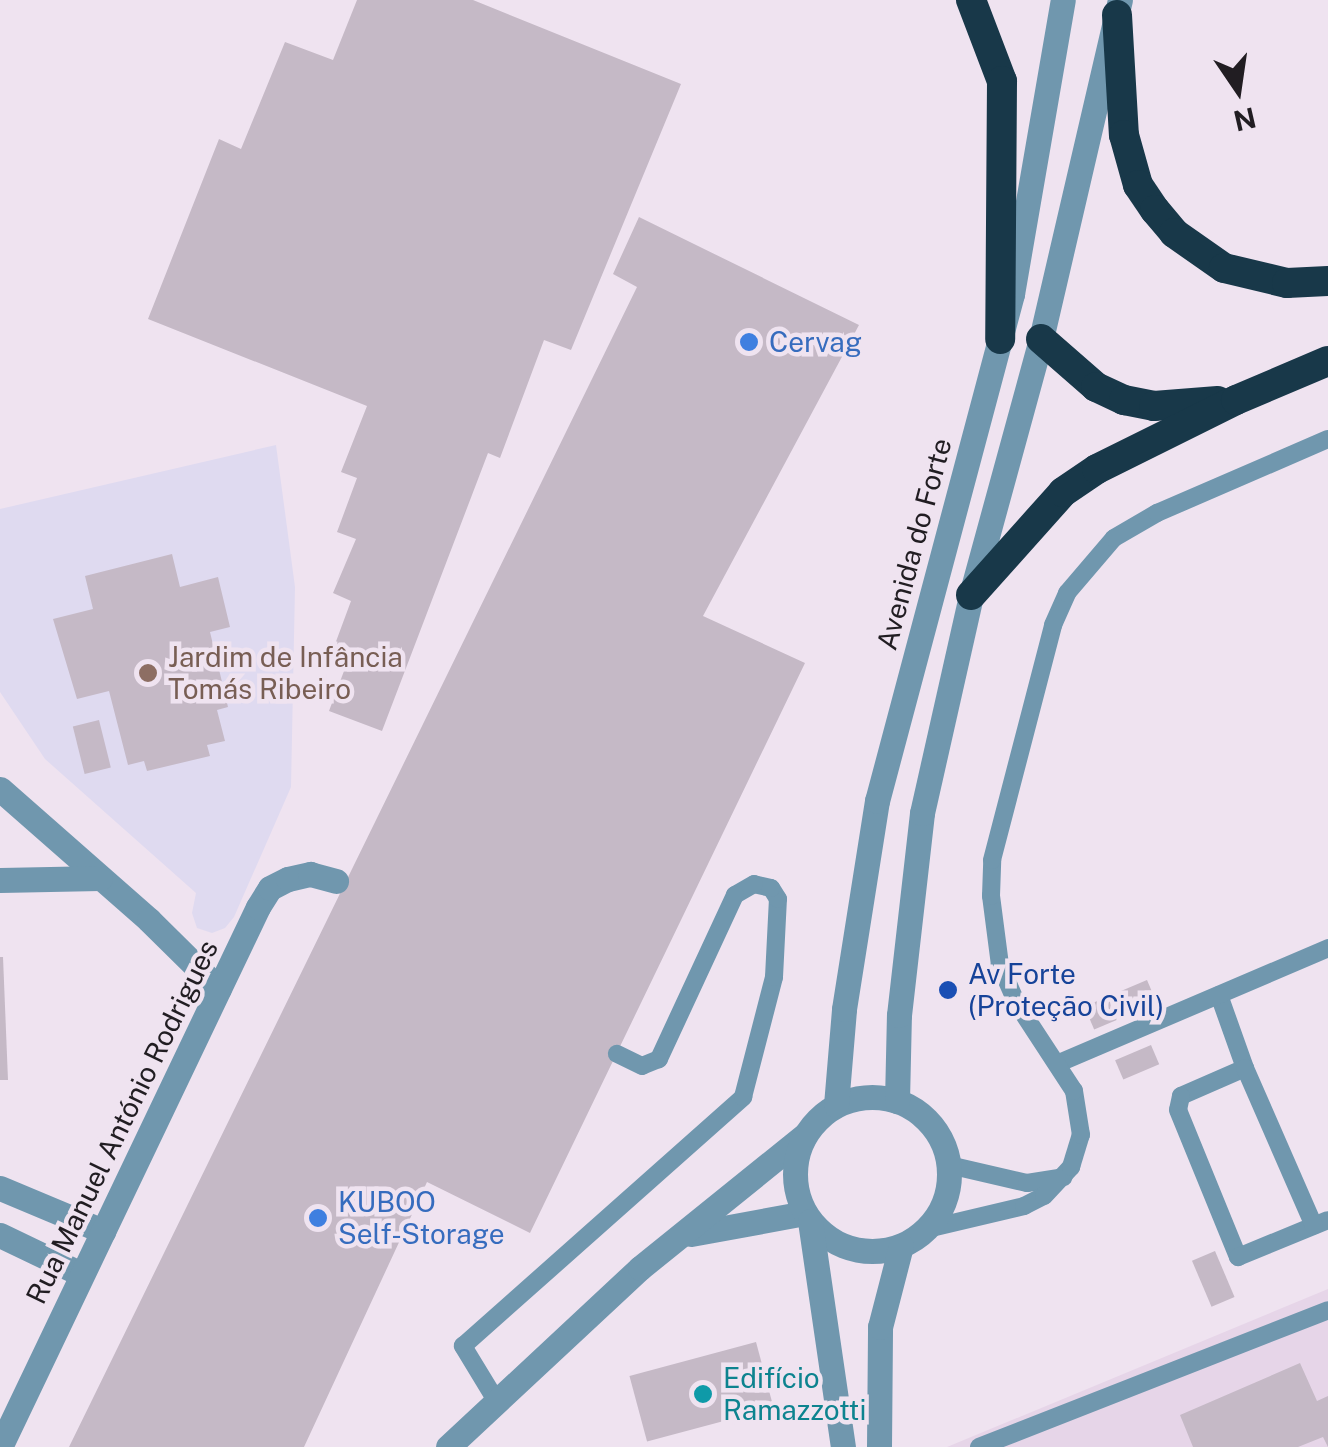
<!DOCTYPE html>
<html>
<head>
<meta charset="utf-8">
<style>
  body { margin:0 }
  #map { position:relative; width:1328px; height:1447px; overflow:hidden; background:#efe3f0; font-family:"Public Sans",sans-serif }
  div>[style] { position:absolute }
  .built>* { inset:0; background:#e6d5e8 }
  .education>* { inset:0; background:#dfdaf0 }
  .building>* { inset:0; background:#c5b9c6; transform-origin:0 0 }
  .service>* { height:18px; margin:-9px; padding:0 9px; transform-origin:9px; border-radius:9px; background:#7097ae }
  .minor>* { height:25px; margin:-12.5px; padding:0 12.5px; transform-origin:12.5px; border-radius:12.5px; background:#7097ae }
  .tertiary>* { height:25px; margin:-12.5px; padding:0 12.5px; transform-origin:12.5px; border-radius:12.5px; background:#7097ae }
  .tertiary>.ring { margin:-12.5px; padding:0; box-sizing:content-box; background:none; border:25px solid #7097ae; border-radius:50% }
  .motorway>* { height:30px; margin:-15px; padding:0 15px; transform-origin:15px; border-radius:15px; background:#183849 }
  .dots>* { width:28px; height:28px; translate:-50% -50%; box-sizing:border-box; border:5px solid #efe3f0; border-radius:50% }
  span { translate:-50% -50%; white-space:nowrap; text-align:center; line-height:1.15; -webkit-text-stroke:9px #efe3f0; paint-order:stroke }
  .shop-label { font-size:28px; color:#366cbe }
  .left { translate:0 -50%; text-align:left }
  .street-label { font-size:28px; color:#211d22 }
  .education-label { font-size:28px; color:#785e54 }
  .transit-label { font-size:28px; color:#164399 }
  .culture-label { font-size:28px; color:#0d838f }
  .north { position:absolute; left:1188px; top:40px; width:100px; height:100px; -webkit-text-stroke:8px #efe3f0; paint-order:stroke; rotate:167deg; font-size:28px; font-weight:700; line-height:40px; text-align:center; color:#211d22 }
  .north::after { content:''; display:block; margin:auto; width:35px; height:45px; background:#211d22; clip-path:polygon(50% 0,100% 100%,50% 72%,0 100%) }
</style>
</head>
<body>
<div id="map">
  <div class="built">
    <div style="clip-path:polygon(1328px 1289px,1328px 1447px,947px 1447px)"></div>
  </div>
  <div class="education">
    <div style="clip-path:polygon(276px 445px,295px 587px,291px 787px,234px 917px,225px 928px,212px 933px,197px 928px,192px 913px,196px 893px,45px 759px,0 692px,0 509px)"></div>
  </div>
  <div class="building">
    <div style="clip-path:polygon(357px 0,473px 0,681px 84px,571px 350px,544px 340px,500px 458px,488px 453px,382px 731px,329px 711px,347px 663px,331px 655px,351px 601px,333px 593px,356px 539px,337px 532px,357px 478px,341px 472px,367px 406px,148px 319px,219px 139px,241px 149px,285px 42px,333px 60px)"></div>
    <div style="clip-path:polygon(639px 217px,859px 325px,703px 616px,805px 663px,530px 1233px,427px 1182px,304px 1447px,69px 1447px,637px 287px,613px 274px)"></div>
    <div style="clip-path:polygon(172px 554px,180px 587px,218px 577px,230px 627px,210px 632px,228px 707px,217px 710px,225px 741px,207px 745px,210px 756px,147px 771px,144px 761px,128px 765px,109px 691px,77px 699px,53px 619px,93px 609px,85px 576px)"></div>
    <div style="left:99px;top:720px;width:49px;height:27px;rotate:76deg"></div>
    <div style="clip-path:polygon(0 957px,3px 957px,8px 1080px,0 1080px)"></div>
    <div style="left:1147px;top:980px;width:25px;height:68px;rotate:67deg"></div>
    <div style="left:1151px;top:1045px;width:21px;height:39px;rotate:67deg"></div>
    <div style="left:1215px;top:1251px;width:50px;height:25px;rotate:67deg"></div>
    <div style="left:756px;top:1342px;width:68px;height:131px;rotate:75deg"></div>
    <div style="clip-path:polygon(1300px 1363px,1317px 1401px,1328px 1396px,1328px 1447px,1323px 1437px,1298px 1447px,1193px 1447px,1180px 1415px)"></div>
  </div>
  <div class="service">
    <div style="left:1219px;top:995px;width:77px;rotate:70.4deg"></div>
    <div style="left:1245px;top:1068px;width:70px;rotate:156.4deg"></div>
    <div style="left:1181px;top:1096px;width:14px;rotate:102deg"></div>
    <div style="left:1178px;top:1110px;width:159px;rotate:67.8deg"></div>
    <div style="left:1238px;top:1257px;width:97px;rotate:-22.3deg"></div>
    <div style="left:1059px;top:1063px;width:293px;rotate:-23.1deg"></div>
    <div style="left:1245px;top:1068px;width:172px;rotate:66.4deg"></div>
    <div style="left:949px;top:1165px;width:80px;rotate:13deg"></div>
    <div style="left:1027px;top:1183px;width:37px;rotate:-9deg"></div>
    <div style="left:927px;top:1229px;width:100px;rotate:-13.3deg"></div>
    <div style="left:1024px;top:1206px;width:22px;rotate:-27deg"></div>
    <div style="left:1044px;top:1196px;width:40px;rotate:-47deg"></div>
    <div style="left:1071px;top:1167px;width:34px;rotate:-73deg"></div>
    <div style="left:1081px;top:1135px;width:45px;rotate:-99deg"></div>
    <div style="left:1074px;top:1091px;width:104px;rotate:-123.2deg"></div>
    <div style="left:1017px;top:1004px;width:43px;rotate:-113.6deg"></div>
    <div style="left:1000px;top:965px;width:70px;rotate:-97.4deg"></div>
    <div style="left:991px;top:896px;width:36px;rotate:-88deg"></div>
    <div style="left:992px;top:860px;width:243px;rotate:-75.4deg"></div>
    <div style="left:1053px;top:625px;width:35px;rotate:-66deg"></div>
    <div style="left:1067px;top:593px;width:72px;rotate:-49.5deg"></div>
    <div style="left:1114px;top:538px;width:50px;rotate:-30.2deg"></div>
    <div style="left:1157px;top:513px;width:186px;rotate:-23.4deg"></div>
    <div style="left:497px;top:1402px;width:66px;rotate:-121.3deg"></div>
    <div style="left:463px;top:1346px;width:375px;rotate:-41.6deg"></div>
    <div style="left:743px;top:1097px;width:124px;rotate:-75.5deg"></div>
    <div style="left:774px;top:977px;width:78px;rotate:-87.1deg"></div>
    <div style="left:778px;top:899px;width:13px;rotate:-122deg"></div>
    <div style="left:771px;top:888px;width:17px;rotate:-167deg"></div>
    <div style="left:754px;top:884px;width:22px;rotate:150deg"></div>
    <div style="left:735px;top:895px;width:181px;rotate:114.9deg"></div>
    <div style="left:659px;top:1059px;width:18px;rotate:158deg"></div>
    <div style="left:642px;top:1066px;width:28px;rotate:-154deg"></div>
    <div style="left:979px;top:1447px;width:375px;rotate:-21.4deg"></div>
  </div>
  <div class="minor">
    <div style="left:0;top:789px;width:198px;rotate:41.3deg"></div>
    <div style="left:149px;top:920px;width:98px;rotate:44.6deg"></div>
    <div style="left:0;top:880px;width:100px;rotate:-1.1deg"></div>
    <div style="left:0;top:1188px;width:112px;rotate:22.7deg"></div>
    <div style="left:691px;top:1234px;width:116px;rotate:-10.4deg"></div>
    <div style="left:0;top:1235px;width:90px;rotate:25.7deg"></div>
    <div style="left:0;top:1447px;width:598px;rotate:-64.46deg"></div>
    <div style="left:258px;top:907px;width:22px;rotate:-58deg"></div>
    <div style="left:270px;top:888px;width:20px;rotate:-27deg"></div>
    <div style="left:288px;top:879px;width:23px;rotate:-13deg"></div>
    <div style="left:310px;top:874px;width:27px;rotate:15deg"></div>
    <div style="left:448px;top:1447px;width:262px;rotate:-43deg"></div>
    <div style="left:640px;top:1268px;width:212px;rotate:-38.9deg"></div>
  </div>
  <div class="tertiary">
    <div class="ring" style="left:795px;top:1097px;width:129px;height:129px"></div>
    <div style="left:897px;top:1101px;width:86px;rotate:-88.7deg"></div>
    <div style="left:899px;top:1015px;width:203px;rotate:-83.5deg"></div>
    <div style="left:922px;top:813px;width:223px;rotate:-77.3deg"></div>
    <div style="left:971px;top:595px;width:265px;rotate:-74.7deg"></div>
    <div style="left:1041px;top:339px;width:348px;rotate:-76.9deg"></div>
    <div style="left:836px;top:1105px;width:96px;rotate:-85.2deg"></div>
    <div style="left:844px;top:1009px;width:211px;rotate:-81deg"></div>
    <div style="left:877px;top:801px;width:525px;rotate:-75.09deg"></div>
    <div style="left:1012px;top:294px;width:298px;rotate:-80.2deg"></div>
    <div style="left:810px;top:1221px;width:228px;rotate:81.7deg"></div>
    <div style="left:879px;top:1447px;width:120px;rotate:-89.5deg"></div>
    <div style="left:880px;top:1327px;width:84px;rotate:-75.5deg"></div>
  </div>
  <div class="motorway">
    <div style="left:971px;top:0;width:87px;rotate:69.1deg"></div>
    <div style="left:1002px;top:81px;width:258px;rotate:90.4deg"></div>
    <div style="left:1117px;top:15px;width:120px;rotate:86.7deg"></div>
    <div style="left:1124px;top:135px;width:52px;rotate:74.4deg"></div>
    <div style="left:1138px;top:185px;width:30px;rotate:56deg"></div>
    <div style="left:1155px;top:210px;width:30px;rotate:50deg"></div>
    <div style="left:1174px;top:233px;width:61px;rotate:35deg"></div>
    <div style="left:1224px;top:268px;width:65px;rotate:13.4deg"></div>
    <div style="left:1287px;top:283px;width:41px;rotate:-2.8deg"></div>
    <div style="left:1041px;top:339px;width:73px;rotate:41.1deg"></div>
    <div style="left:1096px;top:387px;width:31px;rotate:25deg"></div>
    <div style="left:1124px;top:400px;width:31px;rotate:11deg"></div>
    <div style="left:1154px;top:406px;width:64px;rotate:-4.5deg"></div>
    <div style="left:971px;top:595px;width:138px;rotate:-48.2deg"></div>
    <div style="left:1063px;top:492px;width:41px;rotate:-34.1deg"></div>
    <div style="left:1097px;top:469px;width:155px;rotate:-26.4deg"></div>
    <div style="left:1236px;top:400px;width:100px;rotate:-23deg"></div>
  </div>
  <div class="dots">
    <div style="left:749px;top:342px;background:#3f7fe0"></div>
    <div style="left:148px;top:673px;background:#8d6e63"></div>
    <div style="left:948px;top:990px;background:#1a4fb4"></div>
    <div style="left:318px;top:1218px;background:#3f7fe0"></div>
    <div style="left:703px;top:1394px;background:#0f9aa8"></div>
  </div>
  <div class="shop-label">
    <span class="left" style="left:769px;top:342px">Cervag</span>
    <span class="left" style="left:338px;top:1218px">KUBOO<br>Self-Storage</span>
  </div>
  <div class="street-label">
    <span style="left:914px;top:544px;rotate:-75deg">Avenida do Forte</span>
    <span style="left:122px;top:1122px;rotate:-64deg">Rua Manuel António Rodrigues</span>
  </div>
  <div class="education-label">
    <span class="left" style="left:168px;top:673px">Jardim de Infância<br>Tomás Ribeiro</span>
  </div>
  <div class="transit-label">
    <span class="left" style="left:968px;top:990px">Av Forte<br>(Proteção Civil)</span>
  </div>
  <div class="culture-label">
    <span class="left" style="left:723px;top:1394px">Edifício<br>Ramazzotti</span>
  </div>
  <div class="north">N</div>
</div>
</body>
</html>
